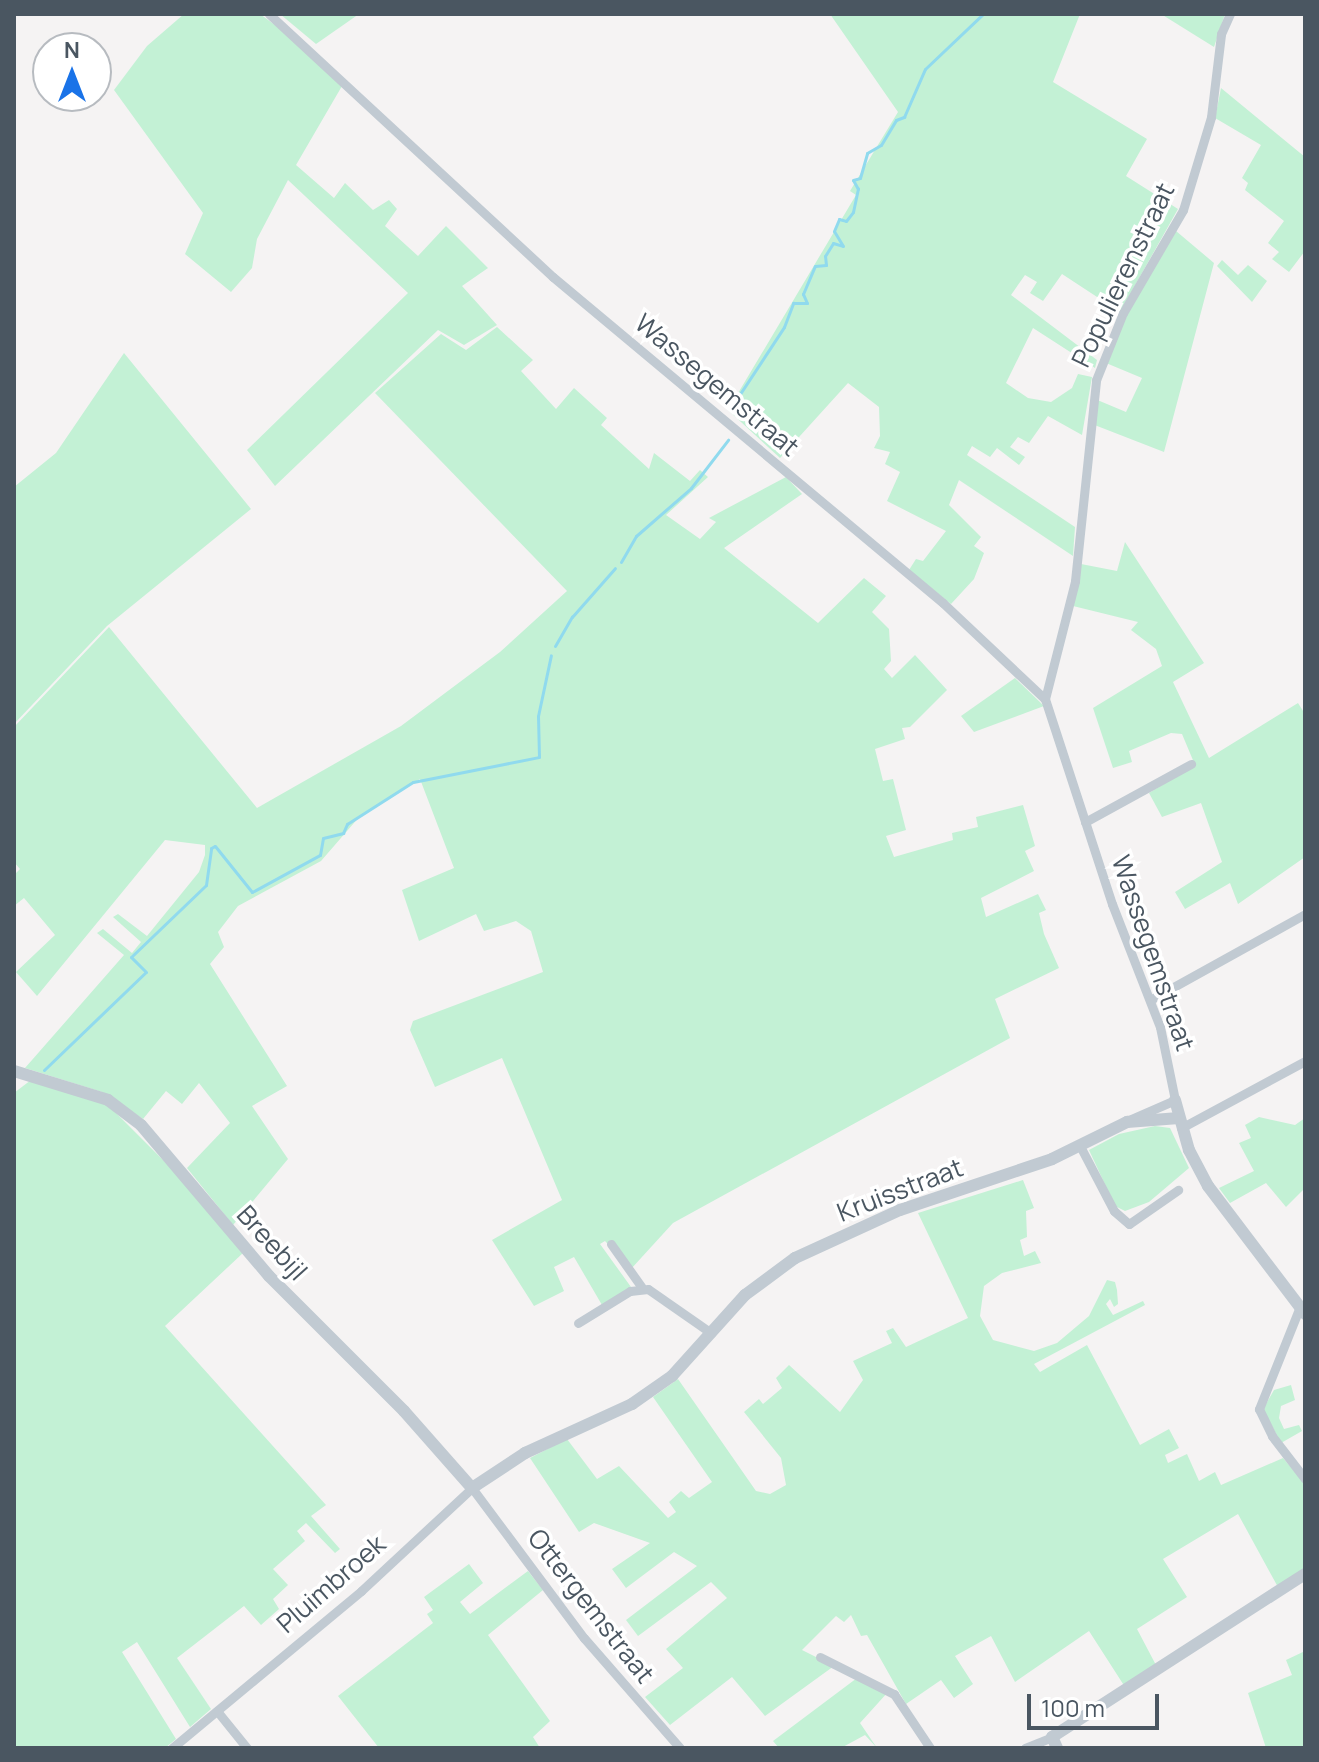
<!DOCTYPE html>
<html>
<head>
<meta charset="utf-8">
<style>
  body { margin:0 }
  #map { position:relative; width:1319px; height:1762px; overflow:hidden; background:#f5f3f3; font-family:Manrope,sans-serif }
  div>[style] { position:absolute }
  .green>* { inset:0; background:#c3f1d5 }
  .stream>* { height:3px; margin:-1.5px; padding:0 1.5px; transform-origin:1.5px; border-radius:1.5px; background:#90daee }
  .minor>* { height:9px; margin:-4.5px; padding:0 4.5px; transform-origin:4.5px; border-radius:4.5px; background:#c1cad2 }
  .tertiary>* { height:12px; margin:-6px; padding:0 6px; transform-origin:6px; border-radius:6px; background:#c1cad2 }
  span { translate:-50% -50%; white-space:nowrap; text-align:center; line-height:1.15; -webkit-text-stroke:7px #fff; paint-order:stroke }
  .street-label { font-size:26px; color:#4a5661 }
  .frame { position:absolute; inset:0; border:16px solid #4a5661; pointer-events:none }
  .north { position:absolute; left:32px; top:32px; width:80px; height:80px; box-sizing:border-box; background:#fff; border:2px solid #b7bbc0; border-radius:50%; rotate:0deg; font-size:22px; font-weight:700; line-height:32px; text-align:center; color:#4a5661 }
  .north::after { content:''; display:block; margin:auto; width:28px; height:36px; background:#1a73e8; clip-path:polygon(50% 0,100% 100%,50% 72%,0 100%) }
  .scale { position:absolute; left:1027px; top:1694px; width:132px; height:36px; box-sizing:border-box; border:4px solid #4a5661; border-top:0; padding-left:10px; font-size:24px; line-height:28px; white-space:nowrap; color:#4a5661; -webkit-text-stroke:6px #fff; paint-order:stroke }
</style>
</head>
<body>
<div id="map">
  <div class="green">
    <div style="clip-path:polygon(184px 14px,260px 14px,283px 31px,342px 86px,296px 165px,334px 198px,345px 183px,373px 210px,389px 200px,397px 209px,385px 226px,418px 256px,446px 226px,488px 268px,462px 286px,497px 325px,464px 345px,438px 330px,275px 486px,247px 450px,408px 293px,288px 180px,257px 239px,252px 268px,231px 292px,185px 254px,203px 213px,114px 90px,147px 46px)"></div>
    <div style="clip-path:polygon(280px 14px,359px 14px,316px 44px)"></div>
    <div style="clip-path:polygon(830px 14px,1080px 14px,1053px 82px,1147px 139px,1126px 176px,1178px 209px,1120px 312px,1062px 274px,1043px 301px,1030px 293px,1037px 282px,1025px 275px,1011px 295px,1097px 360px,1095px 368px,1033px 328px,1006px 383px,1028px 398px,1051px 402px,1072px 388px,1078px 374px,1092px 377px,1082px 435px,1048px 416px,1029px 443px,1018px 437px,1010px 447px,1025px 457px,1019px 465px,997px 448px,990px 457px,972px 446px,967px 455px,1075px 527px,1073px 556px,959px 480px,949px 505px,981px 537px,974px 546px,984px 553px,974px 579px,951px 604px,909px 570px,916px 559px,923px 561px,946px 531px,887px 501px,900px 472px,885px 464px,890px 452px,874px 448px,880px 436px,879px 407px,848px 383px,780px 458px,728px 410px,856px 195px,850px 191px,898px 112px)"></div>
    <div style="clip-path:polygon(1161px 14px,1225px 14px,1214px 47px)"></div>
    <div style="clip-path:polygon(1221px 88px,1305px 157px,1305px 251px,1289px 272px,1272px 259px,1279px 252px,1268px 243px,1284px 221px,1245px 190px,1248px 183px,1242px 178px,1261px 145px,1215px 118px)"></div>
    <div style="clip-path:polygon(1176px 231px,1214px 263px,1164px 452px,1092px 424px,1095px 399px,1126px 412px,1142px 378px,1106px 363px,1136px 295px)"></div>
    <div style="clip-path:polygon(1222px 260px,1238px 275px,1248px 265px,1267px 281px,1252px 302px,1217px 266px)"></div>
    <div style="clip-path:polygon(497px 327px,533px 360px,521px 371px,556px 409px,574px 388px,607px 418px,601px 425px,649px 469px,654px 453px,690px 481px,700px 470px,708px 477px,666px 515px,700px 539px,716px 522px,709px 518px,786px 477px,802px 494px,724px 548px,818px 623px,864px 578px,886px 596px,872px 612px,889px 629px,891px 661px,884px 669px,892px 678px,915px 655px,947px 690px,910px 727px,902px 728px,905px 739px,875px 749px,883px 781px,893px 779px,906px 830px,886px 836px,894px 857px,953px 840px,952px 833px,978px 827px,976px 817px,1023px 805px,1035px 846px,1025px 851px,1034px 871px,981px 898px,986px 917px,1038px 894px,1046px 910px,1039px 913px,1044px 934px,1059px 968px,995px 999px,1010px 1038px,673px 1223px,631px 1269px,605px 1241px,600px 1244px,631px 1287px,602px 1305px,574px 1257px,554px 1267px,564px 1291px,534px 1306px,492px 1240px,562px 1200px,502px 1058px,435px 1087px,410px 1030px,413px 1021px,543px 972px,531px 931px,516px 921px,484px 931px,476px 914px,419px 941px,402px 890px,454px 868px,420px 779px,360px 816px,321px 861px,238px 906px,218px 932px,224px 947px,210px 964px,287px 1086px,252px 1106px,288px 1159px,233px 1225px,187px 1168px,230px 1123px,199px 1083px,182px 1104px,166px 1091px,143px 1119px,102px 1092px,25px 1068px,124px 955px,97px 933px,103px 929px,132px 953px,141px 942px,113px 917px,118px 914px,147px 936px,199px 872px,205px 855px,205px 845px,165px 840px,37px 996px,16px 972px,55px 935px,24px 898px,14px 906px,14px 875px,20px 869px,14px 862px,14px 727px,109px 627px,257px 808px,401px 726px,500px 652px,567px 591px,375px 393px,441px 334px,466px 350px)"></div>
    <div style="clip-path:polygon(124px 353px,251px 509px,107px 626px,14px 724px,14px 487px,56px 453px)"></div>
    <div style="clip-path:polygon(1125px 542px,1204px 663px,1173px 682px,1209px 758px,1298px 703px,1305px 714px,1305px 857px,1238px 904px,1230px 883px,1185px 909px,1175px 892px,1222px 862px,1201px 803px,1162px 817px,1149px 793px,1195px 765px,1182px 734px,1171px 733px,1129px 751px,1132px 762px,1113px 768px,1093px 708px,1162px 666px,1156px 649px,1131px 630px,1138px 622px,1073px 606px,1081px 564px,1117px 571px)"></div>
    <div style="clip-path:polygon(1015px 678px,1044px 706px,974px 732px,961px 716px)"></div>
    <div style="clip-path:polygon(31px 1080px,108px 1105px,178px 1175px,243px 1253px,165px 1326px,326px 1505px,311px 1516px,340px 1549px,335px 1553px,306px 1523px,297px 1531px,305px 1541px,273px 1569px,288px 1585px,273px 1599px,279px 1609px,261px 1625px,244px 1606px,177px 1658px,211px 1709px,190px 1727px,137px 1642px,122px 1652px,176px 1739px,165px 1748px,14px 1748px,14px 1093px)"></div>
    <div style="clip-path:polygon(1259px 1117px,1295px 1125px,1305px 1118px,1305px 1188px,1286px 1207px,1266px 1183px,1230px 1203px,1219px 1188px,1254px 1171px,1239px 1143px,1251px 1138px,1245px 1125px)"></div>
    <div style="clip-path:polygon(1155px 1126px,1170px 1128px,1189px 1168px,1149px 1202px,1125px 1211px,1115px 1206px,1089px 1150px,1119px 1134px)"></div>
    <div style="clip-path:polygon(1023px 1180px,1034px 1208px,1026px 1211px,1027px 1237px,1020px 1240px,1024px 1256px,1035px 1251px,1041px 1263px,1002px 1273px,984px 1286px,980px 1316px,993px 1340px,1034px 1351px,1057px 1343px,1089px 1316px,1107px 1280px,1115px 1282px,1117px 1290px,1118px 1304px,1114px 1307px,1110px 1299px,1106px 1304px,1113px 1315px,1143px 1301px,1145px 1305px,1034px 1364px,1040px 1372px,1087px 1345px,1140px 1445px,1169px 1429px,1179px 1448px,1165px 1455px,1168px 1463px,1187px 1454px,1199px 1481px,1215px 1472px,1221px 1485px,1283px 1458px,1305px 1484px,1305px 1568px,1279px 1589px,1238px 1514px,1163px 1559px,1187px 1597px,1137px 1629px,1157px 1667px,1125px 1687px,1089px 1631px,1015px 1682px,991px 1636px,955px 1656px,973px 1684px,954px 1698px,941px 1680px,906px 1704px,867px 1635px,861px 1636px,851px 1615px,844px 1622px,836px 1616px,802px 1650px,834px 1666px,765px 1716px,732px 1677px,670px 1725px,645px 1697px,683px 1668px,666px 1649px,727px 1598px,711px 1582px,638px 1636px,626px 1620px,697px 1566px,674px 1552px,626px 1588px,612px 1569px,650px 1543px,594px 1523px,579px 1532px,530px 1458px,567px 1439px,597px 1479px,619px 1466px,668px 1518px,676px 1512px,669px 1502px,681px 1491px,689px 1498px,712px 1482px,653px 1397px,678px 1379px,756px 1491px,770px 1494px,786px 1485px,781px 1458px,744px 1412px,759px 1399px,763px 1404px,782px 1388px,776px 1378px,789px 1365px,840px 1412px,863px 1380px,853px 1361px,892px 1343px,886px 1331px,893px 1328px,906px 1347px,968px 1318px,918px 1213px)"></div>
    <div style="clip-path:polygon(1291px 1385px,1295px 1400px,1281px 1406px,1279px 1418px,1284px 1429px,1299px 1425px,1302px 1431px,1281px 1443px,1263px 1409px,1274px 1390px)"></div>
    <div style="clip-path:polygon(469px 1564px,483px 1583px,460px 1602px,470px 1614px,528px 1571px,543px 1590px,488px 1635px,550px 1721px,533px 1737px,540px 1748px,379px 1748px,338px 1696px,433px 1623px,427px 1614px,433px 1610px,424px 1597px)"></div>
    <div style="clip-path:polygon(1305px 1651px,1305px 1748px,1266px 1748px,1248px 1693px,1292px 1675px,1286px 1660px)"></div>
    <div style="clip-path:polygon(857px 1678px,888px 1692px,860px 1723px,877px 1748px,865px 1735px,841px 1748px,779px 1748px,773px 1741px)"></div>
  </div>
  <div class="stream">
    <div style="left:730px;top:409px;width:98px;rotate:-56.6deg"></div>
    <div style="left:784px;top:327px;width:26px;rotate:-69deg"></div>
    <div style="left:793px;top:303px;width:14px"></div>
    <div style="left:807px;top:303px;width:10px;rotate:-114deg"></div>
    <div style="left:803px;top:294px;width:30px;rotate:-67deg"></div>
    <div style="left:815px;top:266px;width:11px;rotate:-5deg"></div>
    <div style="left:826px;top:265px;width:9px;rotate:-96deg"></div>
    <div style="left:825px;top:256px;width:15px;rotate:-58deg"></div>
    <div style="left:833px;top:243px;width:10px;rotate:17deg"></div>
    <div style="left:843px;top:246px;width:17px;rotate:-121deg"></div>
    <div style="left:834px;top:231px;width:13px;rotate:-67deg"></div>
    <div style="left:839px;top:219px;width:7px;rotate:16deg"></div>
    <div style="left:846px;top:221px;width:11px;rotate:-52deg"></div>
    <div style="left:853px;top:212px;width:24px;rotate:-78deg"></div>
    <div style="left:858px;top:189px;width:10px;rotate:-119deg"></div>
    <div style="left:853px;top:180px;width:7px;rotate:-16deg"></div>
    <div style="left:860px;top:178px;width:26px;rotate:-74deg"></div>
    <div style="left:867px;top:153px;width:16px;rotate:-30deg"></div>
    <div style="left:881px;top:145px;width:29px;rotate:-59deg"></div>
    <div style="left:896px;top:120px;width:9px;rotate:-21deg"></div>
    <div style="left:904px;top:117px;width:52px;rotate:-66.4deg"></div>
    <div style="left:925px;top:69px;width:80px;rotate:-43.5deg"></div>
    <div style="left:621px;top:562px;width:30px;rotate:-60deg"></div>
    <div style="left:636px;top:536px;width:73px;rotate:-41.1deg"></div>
    <div style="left:691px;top:488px;width:61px;rotate:-52.4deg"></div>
    <div style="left:555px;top:646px;width:34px;rotate:-60deg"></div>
    <div style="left:572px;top:617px;width:65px;rotate:-48.7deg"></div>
    <div style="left:44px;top:1070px;width:141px;rotate:-43.9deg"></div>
    <div style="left:146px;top:972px;width:21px;rotate:-135deg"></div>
    <div style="left:131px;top:957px;width:104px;rotate:-43.8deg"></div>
    <div style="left:206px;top:885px;width:37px;rotate:-82deg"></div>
    <div style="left:211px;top:848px;width:4px;rotate:-27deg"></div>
    <div style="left:215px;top:846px;width:59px;rotate:51.2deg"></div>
    <div style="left:252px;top:892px;width:77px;rotate:-28.6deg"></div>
    <div style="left:320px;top:855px;width:17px;rotate:-80deg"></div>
    <div style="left:323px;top:838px;width:21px;rotate:-14deg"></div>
    <div style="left:343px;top:833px;width:10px;rotate:-66deg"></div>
    <div style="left:347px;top:824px;width:78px;rotate:-32.5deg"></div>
    <div style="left:413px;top:782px;width:128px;rotate:-11.2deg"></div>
    <div style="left:539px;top:757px;width:41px;rotate:-91.4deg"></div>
    <div style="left:538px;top:716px;width:62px;rotate:-78deg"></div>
  </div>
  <div class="minor">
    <div style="left:269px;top:14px;width:387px;rotate:42.8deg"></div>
    <div style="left:553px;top:277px;width:508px;rotate:39.89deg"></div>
    <div style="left:943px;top:603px;width:140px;rotate:43.3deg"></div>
    <div style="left:1045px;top:699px;width:216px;rotate:71.9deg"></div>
    <div style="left:1112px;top:904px;width:132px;rotate:68.7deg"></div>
    <div style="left:1160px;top:1027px;width:75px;rotate:78.4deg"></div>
    <div style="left:1175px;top:1100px;width:50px;rotate:156.5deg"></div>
    <div style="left:1045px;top:699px;width:122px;rotate:-75.7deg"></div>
    <div style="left:1075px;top:581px;width:202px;rotate:-84deg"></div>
    <div style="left:1096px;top:380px;width:72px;rotate:-68.1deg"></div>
    <div style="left:1123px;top:313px;width:119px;rotate:-59.8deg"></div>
    <div style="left:1183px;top:210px;width:97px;rotate:-73.2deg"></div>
    <div style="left:1211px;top:117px;width:84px;rotate:-83.1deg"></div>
    <div style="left:1221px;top:34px;width:22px;rotate:-66deg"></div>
    <div style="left:1085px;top:822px;width:121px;rotate:-28.7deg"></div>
    <div style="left:1150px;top:1000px;width:177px;rotate:-29deg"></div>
    <div style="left:1181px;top:1128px;width:141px;rotate:-28.4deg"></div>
    <div style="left:1080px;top:1146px;width:73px;rotate:62.4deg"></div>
    <div style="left:1114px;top:1211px;width:20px;rotate:41deg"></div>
    <div style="left:1129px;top:1224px;width:60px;rotate:-34.8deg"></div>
    <div style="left:611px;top:1244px;width:55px;rotate:54.6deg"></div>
    <div style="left:1299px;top:1309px;width:108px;rotate:111.8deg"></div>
    <div style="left:1259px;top:1409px;width:30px;rotate:64deg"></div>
    <div style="left:1272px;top:1436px;width:54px;rotate:52.5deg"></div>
    <div style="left:578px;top:1323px;width:61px;rotate:-31.6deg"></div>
    <div style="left:630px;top:1291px;width:18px;rotate:-6deg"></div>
    <div style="left:648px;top:1289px;width:77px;rotate:34.9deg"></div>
    <div style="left:820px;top:1657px;width:83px;rotate:26.6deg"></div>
    <div style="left:894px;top:1694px;width:65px;rotate:56.3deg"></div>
    <div style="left:217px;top:1711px;width:48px;rotate:51deg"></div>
    <div style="left:172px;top:1748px;width:246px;rotate:-39.7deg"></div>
    <div style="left:361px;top:1591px;width:151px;rotate:-42.9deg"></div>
    <div style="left:472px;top:1488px;width:187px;rotate:53.3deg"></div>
    <div style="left:584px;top:1638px;width:146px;rotate:48.9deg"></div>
    <div style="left:1025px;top:1748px;width:29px;rotate:-22deg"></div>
  </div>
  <div class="tertiary">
    <div style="left:14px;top:1071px;width:98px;rotate:17.1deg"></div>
    <div style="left:108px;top:1100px;width:41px;rotate:37.1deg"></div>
    <div style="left:141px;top:1125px;width:198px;rotate:49.7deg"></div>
    <div style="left:269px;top:1276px;width:191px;rotate:45deg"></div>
    <div style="left:404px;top:1411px;width:103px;rotate:48.6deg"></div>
    <div style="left:472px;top:1488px;width:64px;rotate:-33.4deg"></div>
    <div style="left:525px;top:1453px;width:118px;rotate:-24.6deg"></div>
    <div style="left:632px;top:1404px;width:49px;rotate:-35deg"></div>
    <div style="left:672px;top:1376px;width:109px;rotate:-48deg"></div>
    <div style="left:745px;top:1295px;width:62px;rotate:-36.5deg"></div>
    <div style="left:795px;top:1258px;width:115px;rotate:-24.6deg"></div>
    <div style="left:900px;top:1210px;width:160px;rotate:-18.5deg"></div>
    <div style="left:1052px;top:1159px;width:84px;rotate:-26.3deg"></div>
    <div style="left:1127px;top:1122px;width:52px;rotate:-4.4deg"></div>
    <div style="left:1175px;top:1100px;width:52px;rotate:74.4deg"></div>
    <div style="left:1189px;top:1150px;width:41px;rotate:62.2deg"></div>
    <div style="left:1208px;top:1186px;width:161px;rotate:52.8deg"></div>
    <div style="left:1057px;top:1748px;width:12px;rotate:-114deg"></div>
    <div style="left:1052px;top:1737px;width:301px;rotate:-32.8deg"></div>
  </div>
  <div class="street-label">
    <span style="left:1123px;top:275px;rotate:-64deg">Populierenstraat</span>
    <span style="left:717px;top:385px;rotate:40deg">Wassegemstraat</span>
    <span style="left:1153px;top:953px;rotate:71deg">Wassegemstraat</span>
    <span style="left:900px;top:1190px;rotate:-21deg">Kruisstraat</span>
    <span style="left:272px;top:1243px;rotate:48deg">Breebijl</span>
    <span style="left:331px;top:1584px;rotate:-41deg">Pluimbroek</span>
    <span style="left:591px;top:1606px;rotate:52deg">Ottergemstraat</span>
  </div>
  <div class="frame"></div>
  <div class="north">N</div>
  <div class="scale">100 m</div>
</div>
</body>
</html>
